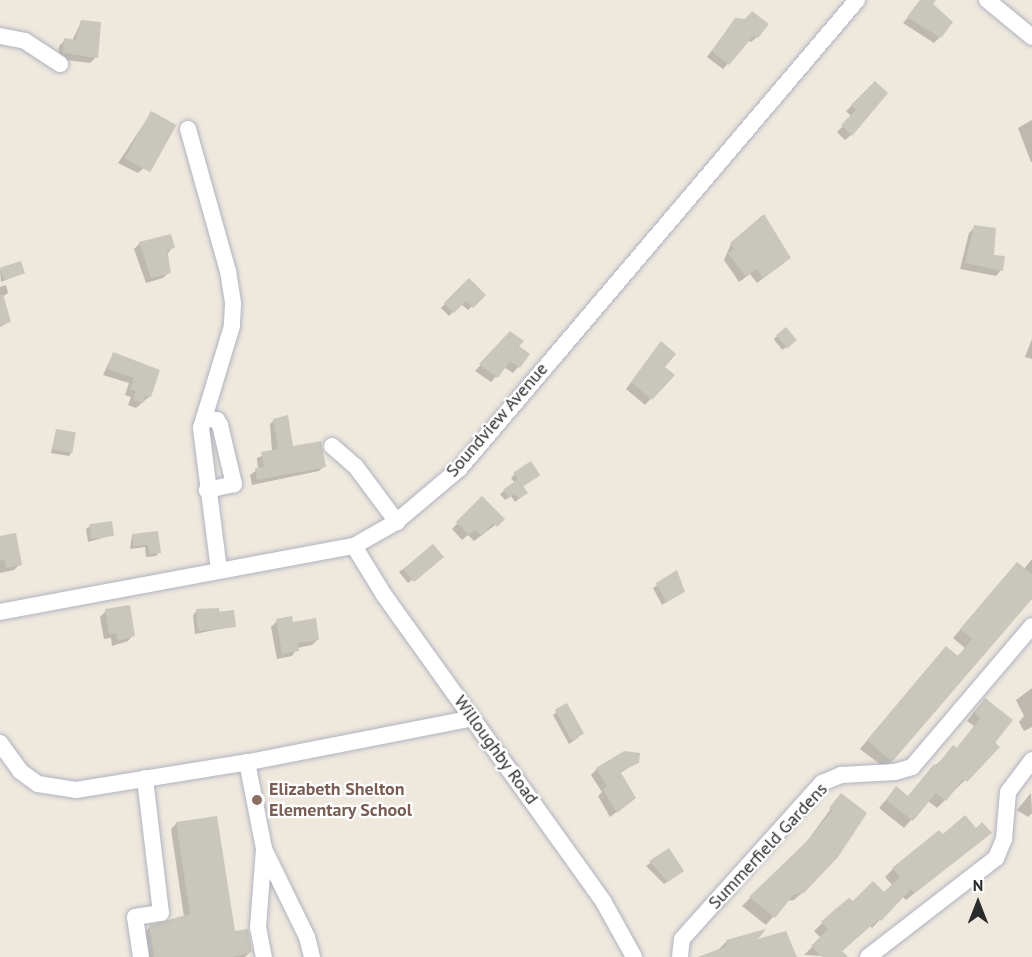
<!DOCTYPE html>
<html>
<head>
<meta charset="utf-8">
<style>
  body { margin:0 }
  #map { position:relative; width:1032px; height:957px; overflow:hidden; background:#eee8dd; font-family:"PT Sans",sans-serif }
  div>[style] { position:absolute }
  .shadow>* { inset:0; background:#0003; transform-origin:0 0 }
  .building>* { inset:0; background:#c9c6bb; transform-origin:0 0 }
  .roads { filter:drop-shadow(0 0 2px #b1b2c0) drop-shadow(0 0 2px #b1b2c0) }
  .minor>* { height:16px; margin:-8px; padding:0 8px; transform-origin:8px; border-radius:8px; background:#fff }
  .dots>* { width:16px; height:16px; translate:-50% -50%; box-sizing:border-box; border:3px solid #fff; border-radius:50% }
  span { translate:-50% -50%; white-space:nowrap; text-align:center; line-height:1.15; -webkit-text-stroke:4.5px #fff; paint-order:stroke }
  .street-label { font-size:18px; color:#2b2b2b }
  .education-label { font-size:18px; color:#785e54; font-weight:700 }
  .left { translate:0 -50%; text-align:left }
  .north { position:absolute; left:948px; top:873px; width:60px; height:60px; -webkit-text-stroke:4px #fff; paint-order:stroke; rotate:0deg; font-size:16px; font-weight:700; line-height:24px; text-align:center; color:#2b2b2b }
  .north::after { content:''; display:block; margin:auto; width:21px; height:27px; background:#2b2b2b; clip-path:polygon(50% 0,100% 100%,50% 72%,0 100%) }
</style>
</head>
<body>
<div id="map">
  <div class="shadow">
    <div style="clip-path:polygon(924px 0,940px 37px,934px 43px,903px 23px)"></div>
    <div style="clip-path:polygon(745px 21px,757px 37px,751px 42px,748px 40px,723px 69px,707px 57px,730px 26px)"></div>
    <div style="clip-path:polygon(81px 22px,96px 57px,90px 63px,58px 59px,59px 46px,65px 40px,72px 41px)"></div>
    <div style="clip-path:polygon(875px 83px,851px 135px,845px 140px,837px 132px,852px 117px,846px 111px)"></div>
    <div style="clip-path:polygon(151px 113px,144px 168px,138px 173px,118px 163px)"></div>
    <div style="clip-path:polygon(1032px 120px,1032px 162px,1031px 162px,1018px 128px)"></div>
    <div style="clip-path:polygon(975px 227px,1001px 270px,996px 276px,960px 269px,969px 233px)"></div>
    <div style="clip-path:polygon(140px 243px,173px 247px,168px 253px,169px 272px,163px 278px,146px 283px,134px 249px)"></div>
    <div style="clip-path:polygon(731px 244px,784px 263px,757px 283px,750px 274px,739px 282px,724px 260px)"></div>
    <div style="clip-path:polygon(0 270px,1px 269px,23px 273px,1px 282px)"></div>
    <div style="clip-path:polygon(469px 280px,484px 295px,468px 310px,461px 304px,449px 316px,441px 308px)"></div>
    <div style="clip-path:polygon(6px 285px,8px 293px,2px 297px,9px 322px,0 327px,0 287px)"></div>
    <div style="left:786px;top:329px;width:14px;height:16px;rotate:51deg"></div>
    <div style="clip-path:polygon(511px 333px,517px 347px,528px 355px,513px 373px,504px 367px,491px 382px,475px 371px)"></div>
    <div style="clip-path:polygon(1032px 339px,1032px 359px,1025px 357px)"></div>
    <div style="clip-path:polygon(661px 343px,663px 367px,673px 375px,645px 405px,626px 389px)"></div>
    <div style="clip-path:polygon(113px 354px,150px 396px,136px 408px,128px 405px,131px 397px,125px 395px,129px 383px,103px 375px)"></div>
    <div style="clip-path:polygon(275px 419px,292px 448px,324px 466px,319px 471px,252px 485px,250px 475px,258px 469px,257px 458px,272px 452px,270px 424px)"></div>
    <div style="clip-path:polygon(56px 431px,72px 452px,69px 456px,51px 453px)"></div>
    <div style="clip-path:polygon(515px 474px,535px 478px,522px 487px,522px 496px,515px 502px,511px 496px,505px 500px,500px 494px,515px 483px,511px 478px)"></div>
    <div style="clip-path:polygon(482px 498px,503px 519px,474px 541px,468px 535px,462px 540px,452px 529px)"></div>
    <div style="clip-path:polygon(90px 526px,113px 535px,88px 542px,86px 529px)"></div>
    <div style="clip-path:polygon(157px 532px,159px 552px,156px 556px,146px 557px,145px 547px,130px 549px,132px 535px)"></div>
    <div style="clip-path:polygon(0 537px,20px 564px,14px 570px,0 573px)"></div>
    <div style="clip-path:polygon(1032px 559px,1032px 594px,893px 760px,885px 768px,860px 749px,938px 656px,957px 657px,965px 648px,953px 638px,1010px 572px,1024px 569px)"></div>
    <div style="clip-path:polygon(438px 561px,408px 583px,399px 572px,403px 569px)"></div>
    <div style="clip-path:polygon(676px 572px,683px 592px,662px 605px,653px 588px)"></div>
    <div style="clip-path:polygon(106px 611px,133px 635px,128px 641px,112px 646px,111px 638px,104px 639px,100px 617px)"></div>
    <div style="clip-path:polygon(197px 611px,233px 612px,235px 626px,195px 634px,193px 615px)"></div>
    <div style="clip-path:polygon(277px 621px,292px 624px,318px 639px,312px 645px,297px 648px,292px 656px,277px 659px,271px 627px)"></div>
    <div style="clip-path:polygon(1032px 688px,1032px 727px,1024px 731px,1019px 722px,1024px 716px,1016px 700px)"></div>
    <div style="clip-path:polygon(977px 708px,998px 747px,937px 808px,928px 801px,904px 828px,879px 808px,896px 788px,907px 797px,934px 766px,956px 749px,974px 726px,967px 721px)"></div>
    <div style="clip-path:polygon(557px 712px,579px 737px,569px 744px,553px 715px)"></div>
    <div style="clip-path:polygon(638px 762px,620px 773px,628px 803px,610px 817px,598px 796px,602px 792px,591px 775px,597px 769px)"></div>
    <div style="clip-path:polygon(1031px 793px,1032px 813px,1028px 817px,1017px 810px)"></div>
    <div style="clip-path:polygon(841px 795px,803px 892px,794px 900px,786px 901px,766px 925px,742px 906px,802px 848px)"></div>
    <div style="clip-path:polygon(177px 823px,234px 933px,251px 951px,245px 957px,147px 957px,144px 933px,150px 927px,184px 917px,171px 829px)"></div>
    <div style="clip-path:polygon(976px 830px,990px 833px,906px 900px,902px 896px,872px 928px,870px 926px,841px 952px,843px 957px,804px 955px,821px 938px,814px 931px,834px 912px,884px 895px,893px 886px,885px 877px,893px 869px,943px 836px)"></div>
    <div style="clip-path:polygon(669px 850px,683px 871px,664px 884px,646px 866px)"></div>
    <div style="clip-path:polygon(754px 941px,793px 957px,698px 957px,718px 950px,726px 942px)"></div>
  </div>
  <div class="building">
    <div style="clip-path:polygon(920px 0,936px 0,933px 4px,953px 22px,941px 38px,907px 17px)"></div>
    <div style="clip-path:polygon(752px 11px,769px 24px,758px 38px,754px 35px,729px 65px,712px 51px,735px 18px,745px 19px)"></div>
    <div style="clip-path:polygon(81px 20px,101px 22px,98px 58px,63px 53px,64px 38px,76px 40px)"></div>
    <div style="clip-path:polygon(875px 81px,888px 93px,852px 136px,841px 125px,856px 110px,851px 105px)"></div>
    <div style="left:151px;top:111px;width:29px;height:54px;rotate:29deg"></div>
    <div style="clip-path:polygon(764px 214px,791px 258px,763px 278px,756px 269px,746px 277px,728px 253px,734px 249px,730px 243px)"></div>
    <div style="clip-path:polygon(974px 225px,996px 228px,994px 255px,1005px 256px,1003px 271px,965px 263px)"></div>
    <div style="clip-path:polygon(171px 234px,175px 248px,167px 250px,171px 273px,151px 278px,139px 242px)"></div>
    <div style="left:21px;top:261px;width:13px;height:22px;rotate:72deg"></div>
    <div style="clip-path:polygon(469px 278px,486px 295px,473px 308px,466px 301px,454px 313px,444px 303px)"></div>
    <div style="clip-path:polygon(3px 294px,11px 322px,0 325px,0 295px)"></div>
    <div style="left:786px;top:327px;width:17px;height:13px;rotate:50deg"></div>
    <div style="clip-path:polygon(510px 331px,524px 341px,519px 346px,530px 354px,520px 368px,510px 361px,498px 378px,479px 364px)"></div>
    <div style="clip-path:polygon(661px 341px,676px 354px,665px 367px,675px 375px,652px 400px,631px 382px)"></div>
    <div style="clip-path:polygon(113px 352px,160px 370px,151px 397px,145px 395px,143px 403px,133px 400px,136px 391px,130px 389px,134px 378px,108px 369px)"></div>
    <div style="clip-path:polygon(288px 415px,293px 446px,321px 441px,326px 467px,257px 480px,255px 468px,264px 467px,261px 452px,278px 449px,273px 419px)"></div>
    <div style="left:56px;top:429px;width:20px;height:21px;rotate:9deg"></div>
    <div style="left:531px;top:461px;width:17px;height:21px;rotate:57deg"></div>
    <div style="clip-path:polygon(518px 479px,528px 493px,519px 499px,515px 494px,509px 498px,503px 490px)"></div>
    <div style="clip-path:polygon(482px 496px,505px 519px,497px 527px,493px 523px,481px 536px,475px 530px,469px 535px,456px 522px)"></div>
    <div style="left:112px;top:521px;width:15px;height:23px;rotate:82deg"></div>
    <div style="clip-path:polygon(158px 531px,161px 553px,150px 554px,148px 545px,133px 546px,132px 534px)"></div>
    <div style="clip-path:polygon(16px 533px,22px 565px,6px 568px,4px 560px,0 560px,0 536px)"></div>
    <div style="left:433px;top:544px;width:17px;height:39px;rotate:50deg"></div>
    <div style="clip-path:polygon(1017px 562px,1032px 574px,1032px 599px,892px 762px,867px 740px,946px 646px,958px 656px,972px 639px,960px 629px)"></div>
    <div style="clip-path:polygon(677px 570px,685px 592px,666px 602px,656px 583px)"></div>
    <div style="clip-path:polygon(130px 605px,135px 636px,118px 641px,116px 633px,109px 634px,105px 609px)"></div>
    <div style="clip-path:polygon(219px 608px,219px 612px,234px 610px,236px 627px,198px 631px,196px 609px)"></div>
    <div style="clip-path:polygon(292px 616px,293px 622px,316px 618px,319px 640px,298px 643px,299px 651px,282px 654px,276px 619px)"></div>
    <div style="clip-path:polygon(985px 698px,1013px 720px,995px 743px,1000px 747px,967px 782px,963px 779px,946px 801px,936px 793px,913px 821px,886px 800px,896px 786px,908px 796px,934px 764px,936px 766px,953px 745px,957px 748px,981px 718px,974px 712px)"></div>
    <div style="left:567px;top:703px;width:35px;height:14px;rotate:61deg"></div>
    <div style="clip-path:polygon(624px 751px,640px 753px,639px 763px,620px 771px,636px 798px,617px 813px,603px 789px,607px 786px,596px 768px)"></div>
    <div style="clip-path:polygon(841px 793px,867px 813px,838px 857px,804px 893px,794px 894px,775px 918px,749px 897px,808px 840px,832px 811px,829px 808px)"></div>
    <div style="clip-path:polygon(965px 815px,976px 828px,982px 822px,992px 833px,915px 893px,911px 889px,881px 921px,879px 919px,842px 951px,848px 957px,822px 957px,811px 946px,828px 929px,821px 922px,833px 911px,849px 898px,853px 901px,873px 881px,884px 892px,900px 877px,892px 868px,939px 830px,943px 834px)"></div>
    <div style="clip-path:polygon(217px 816px,235px 931px,248px 929px,252px 952px,232px 957px,154px 957px,149px 925px,190px 914px,176px 822px)"></div>
    <div style="clip-path:polygon(669px 848px,684px 871px,668px 882px,649px 861px)"></div>
    <div style="clip-path:polygon(766px 929px,758px 939px,786px 931px,797px 957px,699px 957px,727px 946px,726px 940px)"></div>
  </div>
  <div class="roads">
    <div class="minor">
      <div style="left:987px;top:0;width:58px;rotate:39.4deg"></div>
      <div style="left:0;top:36px;width:25px;rotate:11deg"></div>
      <div style="left:25px;top:41px;width:42px;rotate:33.3deg"></div>
      <div style="left:188px;top:129px;width:148px;rotate:74.3deg"></div>
      <div style="left:228px;top:271px;width:33px;rotate:81deg"></div>
      <div style="left:233px;top:304px;width:22px;rotate:93deg"></div>
      <div style="left:232px;top:326px;width:107px;rotate:106.9deg"></div>
      <div style="left:201px;top:428px;width:143px;rotate:82.8deg"></div>
      <div style="left:204px;top:418px;width:13px;rotate:9deg"></div>
      <div style="left:217px;top:420px;width:6px;rotate:59deg"></div>
      <div style="left:220px;top:425px;width:61px;rotate:76.7deg"></div>
      <div style="left:234px;top:484px;width:28px;rotate:167deg"></div>
      <div style="left:332px;top:446px;width:32px;rotate:41deg"></div>
      <div style="left:356px;top:467px;width:69px;rotate:53.3deg"></div>
      <div style="left:354px;top:546px;width:57px;rotate:58.5deg"></div>
      <div style="left:384px;top:595px;width:376px;rotate:54.4deg"></div>
      <div style="left:603px;top:901px;width:64px;rotate:61deg"></div>
      <div style="left:0;top:612px;width:360px;rotate:-10.6deg"></div>
      <div style="left:354px;top:546px;width:48px;rotate:-29.7deg"></div>
      <div style="left:396px;top:522px;width:82px;rotate:-40.1deg"></div>
      <div style="left:459px;top:469px;width:615px;rotate:-49.68deg"></div>
      <div style="left:0;top:743px;width:34px;rotate:54deg"></div>
      <div style="left:20px;top:771px;width:22px;rotate:36deg"></div>
      <div style="left:38px;top:784px;width:38px;rotate:9deg"></div>
      <div style="left:76px;top:790px;width:175px;rotate:-9.2deg"></div>
      <div style="left:249px;top:762px;width:228px;rotate:-11.1deg"></div>
      <div style="left:247px;top:762px;width:89px;rotate:78.9deg"></div>
      <div style="left:264px;top:849px;width:78px;rotate:94.4deg"></div>
      <div style="left:258px;top:927px;width:31px;rotate:79deg"></div>
      <div style="left:264px;top:849px;width:98px;rotate:64deg"></div>
      <div style="left:307px;top:937px;width:21px;rotate:76deg"></div>
      <div style="left:141px;top:957px;width:40px;rotate:-98.5deg"></div>
      <div style="left:135px;top:917px;width:26px;rotate:-9deg"></div>
      <div style="left:161px;top:913px;width:136px;rotate:-96.8deg"></div>
      <div style="left:680px;top:957px;width:18px;rotate:-84deg"></div>
      <div style="left:682px;top:939px;width:210px;rotate:-48.1deg"></div>
      <div style="left:822px;top:783px;width:21px;rotate:-23deg"></div>
      <div style="left:841px;top:775px;width:54px;rotate:-3.2deg"></div>
      <div style="left:895px;top:772px;width:18px;rotate:-16deg"></div>
      <div style="left:912px;top:767px;width:185px;rotate:-49.6deg"></div>
      <div style="left:868px;top:957px;width:162px;rotate:-37.7deg"></div>
      <div style="left:996px;top:858px;width:21px;rotate:-67deg"></div>
      <div style="left:1004px;top:839px;width:47px;rotate:-85.1deg"></div>
      <div style="left:1008px;top:792px;width:40px;rotate:-53deg"></div>
    </div>
  </div>
  <div class="dots">
    <div style="left:257px;top:800px;background:#8d6e63"></div>
  </div>
  <div class="street-label">
    <span style="left:497px;top:420px;rotate:-49deg">Soundview Avenue</span>
    <span style="left:496px;top:750px;rotate:54deg">Willoughby Road</span>
    <span style="left:768px;top:846px;rotate:-47deg">Summerfield Gardens</span>
  </div>
  <div class="education-label">
    <span class="left" style="left:269px;top:800px">Elizabeth Shelton<br>Elementary School</span>
  </div>
  <div class="north">N</div>
</div>
</body>
</html>
